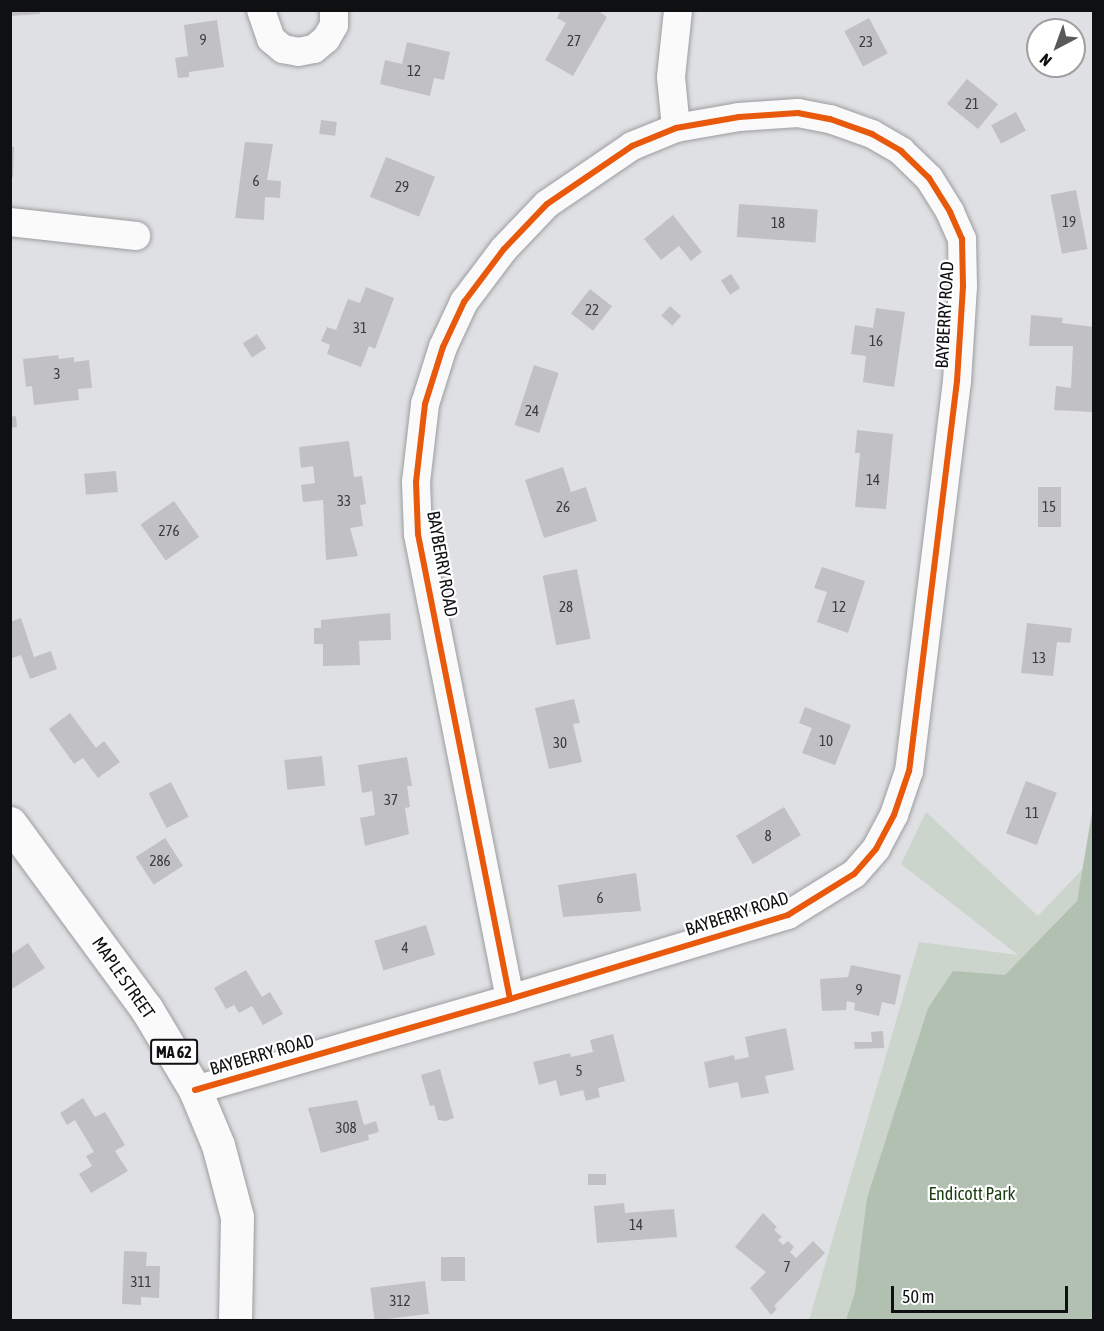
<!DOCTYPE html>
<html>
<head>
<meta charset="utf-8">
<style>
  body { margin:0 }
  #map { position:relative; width:1104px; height:1331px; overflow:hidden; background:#dfe0e3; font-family:"Asap Condensed",sans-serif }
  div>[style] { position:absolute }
  .green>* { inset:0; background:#ccd5cc }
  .forest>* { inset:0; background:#b2c0b1 }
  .building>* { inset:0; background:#c1c1c4; transform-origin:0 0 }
  .roads { filter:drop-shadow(0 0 2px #9c9d9f) drop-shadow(0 0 2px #9c9d9f) }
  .minor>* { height:28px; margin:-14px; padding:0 14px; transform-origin:14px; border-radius:14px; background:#fafafb }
  .major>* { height:33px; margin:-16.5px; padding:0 16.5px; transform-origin:16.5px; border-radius:16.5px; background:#fafafb }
  .cycleway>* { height:6px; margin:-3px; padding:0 3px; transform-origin:3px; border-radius:3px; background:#e8590c }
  span { translate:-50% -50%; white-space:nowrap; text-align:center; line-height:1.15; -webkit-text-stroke:4.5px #fff; paint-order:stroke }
  .number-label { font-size:15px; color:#3c3c3e }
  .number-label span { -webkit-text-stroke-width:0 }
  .shield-label span { padding:2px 4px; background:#fff; border:2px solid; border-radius:4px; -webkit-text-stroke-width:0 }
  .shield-label { font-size:16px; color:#0f1012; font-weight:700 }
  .street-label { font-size:18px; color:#0f1012 }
  .park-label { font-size:18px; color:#1c3e13 }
  .frame { position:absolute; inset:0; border:12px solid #0f1012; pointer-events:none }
  .north { position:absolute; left:1026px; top:18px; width:60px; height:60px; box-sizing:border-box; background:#fff; border:2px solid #9f9fa0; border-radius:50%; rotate:221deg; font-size:16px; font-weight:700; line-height:24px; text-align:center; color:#0f1012 }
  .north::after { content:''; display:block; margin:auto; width:21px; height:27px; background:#58595b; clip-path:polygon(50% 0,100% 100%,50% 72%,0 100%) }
  .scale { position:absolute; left:891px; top:1286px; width:177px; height:27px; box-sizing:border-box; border:3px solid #0f1012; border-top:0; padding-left:8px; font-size:18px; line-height:21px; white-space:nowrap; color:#0f1012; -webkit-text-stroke:4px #fff; paint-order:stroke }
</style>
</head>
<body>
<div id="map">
  <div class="green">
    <div style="clip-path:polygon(926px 812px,1038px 916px,1093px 858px,1093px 1320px,809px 1320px,919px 942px,1018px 955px,901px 864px)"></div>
  </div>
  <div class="forest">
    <div style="clip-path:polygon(1093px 807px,1093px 1320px,846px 1320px,855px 1292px,867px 1198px,928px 1008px,953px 971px,1005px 975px,1077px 901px)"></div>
  </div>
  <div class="building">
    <div style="clip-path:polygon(10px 10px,39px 10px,40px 14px,10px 16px)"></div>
    <div style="clip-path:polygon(561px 10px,597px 10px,607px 17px,573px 76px,545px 60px,566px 23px,557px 18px)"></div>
    <div style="left:869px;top:18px;width:40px;height:28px;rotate:62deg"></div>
    <div style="clip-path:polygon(217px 20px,224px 67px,189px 72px,189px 77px,178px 78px,175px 58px,188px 56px,184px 25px)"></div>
    <div style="clip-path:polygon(407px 42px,450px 52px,444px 80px,434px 78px,430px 96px,380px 84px,385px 60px,402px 64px)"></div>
    <div style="left:967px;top:79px;width:40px;height:32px;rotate:39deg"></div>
    <div style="left:1016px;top:112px;width:21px;height:28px;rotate:62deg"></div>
    <div style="left:321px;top:120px;width:16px;height:14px;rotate:7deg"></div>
    <div style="clip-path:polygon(245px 142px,273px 144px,267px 180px,281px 181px,280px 198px,265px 197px,264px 220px,235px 218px)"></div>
    <div style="clip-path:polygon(10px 147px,14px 147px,13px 177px,10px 177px)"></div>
    <div style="left:386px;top:157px;width:53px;height:43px;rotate:22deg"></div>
    <div style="left:1076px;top:190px;width:60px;height:26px;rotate:79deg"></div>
    <div style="left:739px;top:204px;width:79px;height:33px;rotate:4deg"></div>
    <div style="clip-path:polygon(673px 215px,702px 252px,691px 261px,679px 246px,661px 260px,644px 239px)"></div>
    <div style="left:731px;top:274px;width:17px;height:12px;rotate:57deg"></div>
    <div style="clip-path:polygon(366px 287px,394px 298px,375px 349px,369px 346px,361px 367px,327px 354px,330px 345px,321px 341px,327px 327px,336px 330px,348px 299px,360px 303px)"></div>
    <div style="left:590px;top:289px;width:28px;height:31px;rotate:38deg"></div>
    <div style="left:670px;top:306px;width:15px;height:13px;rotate:42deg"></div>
    <div style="clip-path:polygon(876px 308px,905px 312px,894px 387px,863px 382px,866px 356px,851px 354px,855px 325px,873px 328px)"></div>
    <div style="clip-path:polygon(1031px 315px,1063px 318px,1062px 323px,1094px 327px,1094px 412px,1054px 410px,1056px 386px,1071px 388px,1073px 346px,1029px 346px)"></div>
    <div style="left:257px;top:334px;width:17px;height:17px;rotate:57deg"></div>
    <div style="clip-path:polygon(58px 355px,59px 359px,74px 357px,74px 362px,89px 360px,92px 388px,78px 389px,79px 400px,34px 405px,32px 386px,26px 387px,23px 359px)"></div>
    <div style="left:534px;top:365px;width:26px;height:63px;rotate:18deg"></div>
    <div style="clip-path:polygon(16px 416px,17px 427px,10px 428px,10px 417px)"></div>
    <div style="clip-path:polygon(857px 430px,893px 434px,886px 509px,855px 507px,860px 453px,855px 453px)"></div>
    <div style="clip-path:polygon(349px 441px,354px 477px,362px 476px,366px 504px,360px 505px,363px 526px,350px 528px,358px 556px,326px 560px,323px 500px,303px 502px,301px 485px,315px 483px,313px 466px,301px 468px,299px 447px)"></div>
    <div style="clip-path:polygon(563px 467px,571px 492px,586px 487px,597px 521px,544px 538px,525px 480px)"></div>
    <div style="left:116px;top:471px;width:21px;height:32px;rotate:85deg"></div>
    <div style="left:1038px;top:487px;width:23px;height:40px"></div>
    <div style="left:174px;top:501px;width:44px;height:41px;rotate:55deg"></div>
    <div style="clip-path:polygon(822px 567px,865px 581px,848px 633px,817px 622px,827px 592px,814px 588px)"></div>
    <div style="left:577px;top:569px;width:71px;height:35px;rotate:79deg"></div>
    <div style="clip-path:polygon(390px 613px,391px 640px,359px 641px,360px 665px,323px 666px,323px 644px,314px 644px,314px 628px,321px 628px,321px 620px)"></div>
    <div style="clip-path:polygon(21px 618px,34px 657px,51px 651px,57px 669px,30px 679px,21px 655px,10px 659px,10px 622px)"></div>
    <div style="clip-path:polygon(1027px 623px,1072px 628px,1070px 643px,1057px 642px,1053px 676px,1021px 673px)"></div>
    <div style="clip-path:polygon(574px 699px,580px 723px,573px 724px,582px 762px,549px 769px,535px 708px)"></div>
    <div style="clip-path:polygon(805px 707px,851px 725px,835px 765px,802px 753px,812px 728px,799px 723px)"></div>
    <div style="clip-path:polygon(70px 713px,96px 748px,104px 741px,120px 762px,98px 778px,83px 758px,74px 764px,49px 729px)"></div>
    <div style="left:322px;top:756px;width:30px;height:38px;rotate:84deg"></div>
    <div style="clip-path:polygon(407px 757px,412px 786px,407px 786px,410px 807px,405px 808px,409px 834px,365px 846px,360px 818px,375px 815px,372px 791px,362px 793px,358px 765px)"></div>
    <div style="left:1026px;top:781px;width:33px;height:56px;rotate:21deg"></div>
    <div style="left:171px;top:782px;width:39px;height:25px;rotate:63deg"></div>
    <div style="left:784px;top:807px;width:33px;height:56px;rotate:59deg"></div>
    <div style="left:165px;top:838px;width:33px;height:35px;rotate:57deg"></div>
    <div style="clip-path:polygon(636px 873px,641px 911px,563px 917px,558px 885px)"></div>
    <div style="left:426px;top:925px;width:31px;height:54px;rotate:73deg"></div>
    <div style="clip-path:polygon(28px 943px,45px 968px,10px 990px,10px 955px)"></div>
    <div style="clip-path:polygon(851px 965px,901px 975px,895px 1005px,882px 1002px,879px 1016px,854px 1010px,855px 1003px,847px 1001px,846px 1010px,822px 1011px,820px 979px,848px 977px)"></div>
    <div style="clip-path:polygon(246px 970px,262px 997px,270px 992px,283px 1014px,263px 1025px,252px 1006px,239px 1013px,234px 1005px,226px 1009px,214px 988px)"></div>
    <div style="clip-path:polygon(786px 1028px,794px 1070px,765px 1076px,769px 1093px,741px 1098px,738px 1082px,709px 1088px,704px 1062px,734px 1055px,735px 1060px,749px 1057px,745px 1037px)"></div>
    <div style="clip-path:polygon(883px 1031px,884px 1048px,855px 1049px,854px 1042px,872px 1042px,871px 1032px)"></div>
    <div style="clip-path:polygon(613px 1034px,625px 1081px,598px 1088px,600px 1097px,586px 1101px,583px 1090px,560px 1096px,556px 1080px,539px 1085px,533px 1062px,570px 1053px,571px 1057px,593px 1052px,590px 1040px)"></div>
    <div style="clip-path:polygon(440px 1069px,454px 1118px,446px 1121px,438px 1120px,434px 1105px,430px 1106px,421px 1075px)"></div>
    <div style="clip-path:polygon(83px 1098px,95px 1117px,105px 1112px,125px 1145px,115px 1151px,128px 1171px,91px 1193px,79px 1174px,92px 1166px,86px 1156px,94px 1152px,75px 1120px,67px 1125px,60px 1113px)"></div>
    <div style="clip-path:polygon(357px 1100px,364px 1125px,376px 1121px,379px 1132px,368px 1135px,369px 1140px,321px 1153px,308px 1108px)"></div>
    <div style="left:588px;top:1174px;width:18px;height:11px"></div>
    <div style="clip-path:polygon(624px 1203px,625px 1213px,674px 1209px,677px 1237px,597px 1243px,594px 1206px)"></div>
    <div style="clip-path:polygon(763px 1213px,777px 1227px,774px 1230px,782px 1237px,778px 1240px,783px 1245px,788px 1241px,794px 1247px,790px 1252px,796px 1258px,813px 1241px,825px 1253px,774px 1306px,777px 1309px,771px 1315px,750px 1288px,766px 1272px,735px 1247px)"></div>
    <div style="clip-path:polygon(124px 1251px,147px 1252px,146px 1266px,160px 1266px,159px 1298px,141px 1297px,141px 1305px,122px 1304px)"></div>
    <div style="left:465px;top:1257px;width:24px;height:24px;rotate:90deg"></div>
    <div style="left:425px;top:1281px;width:33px;height:55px;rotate:83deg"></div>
  </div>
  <div class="roads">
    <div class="minor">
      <div style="left:261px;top:10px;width:31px;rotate:71deg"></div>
      <div style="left:271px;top:39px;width:16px;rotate:40deg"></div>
      <div style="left:283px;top:49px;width:15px;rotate:11deg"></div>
      <div style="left:298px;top:52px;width:16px;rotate:-11deg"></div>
      <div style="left:314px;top:49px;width:16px;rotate:-40deg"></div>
      <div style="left:326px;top:39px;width:16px;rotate:-60deg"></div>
      <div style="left:334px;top:25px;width:15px;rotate:-90deg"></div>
      <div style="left:676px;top:128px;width:51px;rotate:-95.6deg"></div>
      <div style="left:671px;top:77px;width:67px;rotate:-84deg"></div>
      <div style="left:10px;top:222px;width:127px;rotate:6.3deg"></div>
      <div style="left:195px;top:1090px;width:328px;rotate:-16.1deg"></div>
      <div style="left:510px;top:999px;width:474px;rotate:-101.2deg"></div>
      <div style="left:418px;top:534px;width:52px;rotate:-92.2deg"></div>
      <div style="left:416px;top:482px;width:79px;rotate:-83.4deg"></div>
      <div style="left:425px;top:404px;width:60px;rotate:-72.5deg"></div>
      <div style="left:443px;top:347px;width:50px;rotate:-65deg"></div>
      <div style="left:464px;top:302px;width:66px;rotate:-53deg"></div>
      <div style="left:504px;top:249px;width:62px;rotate:-46.3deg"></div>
      <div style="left:547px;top:204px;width:103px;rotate:-34.3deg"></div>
      <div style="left:632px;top:146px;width:48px;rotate:-22.2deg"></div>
      <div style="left:676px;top:128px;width:64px;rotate:-9.9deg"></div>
      <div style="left:739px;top:117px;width:59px;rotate:-3.9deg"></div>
      <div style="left:798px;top:113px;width:33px;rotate:11deg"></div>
      <div style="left:830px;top:119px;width:45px;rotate:19.7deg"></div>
      <div style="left:872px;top:134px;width:34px;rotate:30deg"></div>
      <div style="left:901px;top:151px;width:39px;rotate:44deg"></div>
      <div style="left:929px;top:178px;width:40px;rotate:58deg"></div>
      <div style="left:950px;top:212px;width:30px;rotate:66deg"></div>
      <div style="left:962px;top:239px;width:47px;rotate:88.8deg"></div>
      <div style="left:963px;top:286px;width:95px;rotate:93.6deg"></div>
      <div style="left:957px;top:381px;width:393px;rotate:97deg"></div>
      <div style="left:909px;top:771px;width:46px;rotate:108.8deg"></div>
      <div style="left:894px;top:815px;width:38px;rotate:118deg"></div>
      <div style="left:876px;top:849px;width:33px;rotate:131deg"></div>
      <div style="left:854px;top:874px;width:78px;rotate:148.2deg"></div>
      <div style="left:788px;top:915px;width:290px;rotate:163.2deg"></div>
    </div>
    <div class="major">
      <div style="left:10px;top:823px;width:230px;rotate:53.7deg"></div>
      <div style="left:146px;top:1008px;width:96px;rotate:59.1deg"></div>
      <div style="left:195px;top:1090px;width:60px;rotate:67.3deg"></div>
      <div style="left:218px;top:1145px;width:74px;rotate:75.2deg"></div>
      <div style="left:237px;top:1217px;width:103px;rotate:91.1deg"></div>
    </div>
  </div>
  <div class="cycleway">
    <div style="left:195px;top:1090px;width:328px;rotate:-16.1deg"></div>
    <div style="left:510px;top:999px;width:474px;rotate:-101.2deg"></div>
    <div style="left:418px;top:534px;width:52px;rotate:-92.2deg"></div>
    <div style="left:416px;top:482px;width:79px;rotate:-83.4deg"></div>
    <div style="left:425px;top:404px;width:60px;rotate:-72.5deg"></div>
    <div style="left:443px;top:347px;width:50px;rotate:-65deg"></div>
    <div style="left:464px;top:302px;width:66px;rotate:-53deg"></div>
    <div style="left:504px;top:249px;width:62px;rotate:-46.3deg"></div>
    <div style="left:547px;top:204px;width:103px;rotate:-34.3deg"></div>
    <div style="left:632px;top:146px;width:48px;rotate:-22.2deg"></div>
    <div style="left:676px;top:128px;width:64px;rotate:-9.9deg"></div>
    <div style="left:739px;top:117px;width:59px;rotate:-3.9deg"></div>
    <div style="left:798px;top:113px;width:33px;rotate:11deg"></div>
    <div style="left:830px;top:119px;width:45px;rotate:19.7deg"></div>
    <div style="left:872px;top:134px;width:34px;rotate:30deg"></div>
    <div style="left:901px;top:151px;width:39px;rotate:44deg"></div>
    <div style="left:929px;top:178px;width:40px;rotate:58deg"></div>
    <div style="left:950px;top:212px;width:30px;rotate:66deg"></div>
    <div style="left:962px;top:239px;width:47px;rotate:88.8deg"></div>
    <div style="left:963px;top:286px;width:95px;rotate:93.6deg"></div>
    <div style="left:957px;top:381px;width:393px;rotate:97deg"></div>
    <div style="left:909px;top:771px;width:46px;rotate:108.8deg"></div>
    <div style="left:894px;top:815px;width:38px;rotate:118deg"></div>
    <div style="left:876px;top:849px;width:33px;rotate:131deg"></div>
    <div style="left:854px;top:874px;width:78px;rotate:148.2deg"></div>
    <div style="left:788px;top:915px;width:290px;rotate:163.2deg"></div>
  </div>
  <div class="number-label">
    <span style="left:203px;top:40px">9</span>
    <span style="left:574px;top:41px">27</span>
    <span style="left:866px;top:42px">23</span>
    <span style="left:414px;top:71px">12</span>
    <span style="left:972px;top:104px">21</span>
    <span style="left:256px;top:181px">6</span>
    <span style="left:402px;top:187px">29</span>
    <span style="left:1069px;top:222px">19</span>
    <span style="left:778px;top:223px">18</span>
    <span style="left:592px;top:310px">22</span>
    <span style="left:360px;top:328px">31</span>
    <span style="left:876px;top:341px">16</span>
    <span style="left:57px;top:374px">3</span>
    <span style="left:532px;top:411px">24</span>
    <span style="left:873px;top:480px">14</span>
    <span style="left:344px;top:501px">33</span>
    <span style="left:563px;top:507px">26</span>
    <span style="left:1049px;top:507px">15</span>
    <span style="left:169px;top:531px">276</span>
    <span style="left:566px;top:607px">28</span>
    <span style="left:839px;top:607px">12</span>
    <span style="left:1039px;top:658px">13</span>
    <span style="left:826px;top:741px">10</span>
    <span style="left:560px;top:743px">30</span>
    <span style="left:391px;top:800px">37</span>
    <span style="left:1032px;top:813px">11</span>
    <span style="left:768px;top:836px">8</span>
    <span style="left:160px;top:861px">286</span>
    <span style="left:600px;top:898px">6</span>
    <span style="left:405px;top:948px">4</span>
    <span style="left:859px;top:990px">9</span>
    <span style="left:579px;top:1071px">5</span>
    <span style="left:346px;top:1128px">308</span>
    <span style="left:636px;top:1225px">14</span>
    <span style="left:787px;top:1267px">7</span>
    <span style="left:141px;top:1282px">311</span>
    <span style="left:400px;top:1301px">312</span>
  </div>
  <div class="shield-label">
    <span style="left:174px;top:1052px">MA 62</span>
  </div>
  <div class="street-label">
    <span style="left:945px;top:315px;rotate:-87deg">BAYBERRY ROAD</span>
    <span style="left:442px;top:564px;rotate:80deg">BAYBERRY ROAD</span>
    <span style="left:737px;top:914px;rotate:-18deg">BAYBERRY ROAD</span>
    <span style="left:123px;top:978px;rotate:55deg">MAPLE STREET</span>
    <span style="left:262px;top:1055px;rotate:-16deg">BAYBERRY ROAD</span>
  </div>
  <div class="park-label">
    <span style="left:972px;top:1194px">Endicott Park</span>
  </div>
  <div class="frame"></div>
  <div class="north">N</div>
  <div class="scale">50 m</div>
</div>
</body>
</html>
